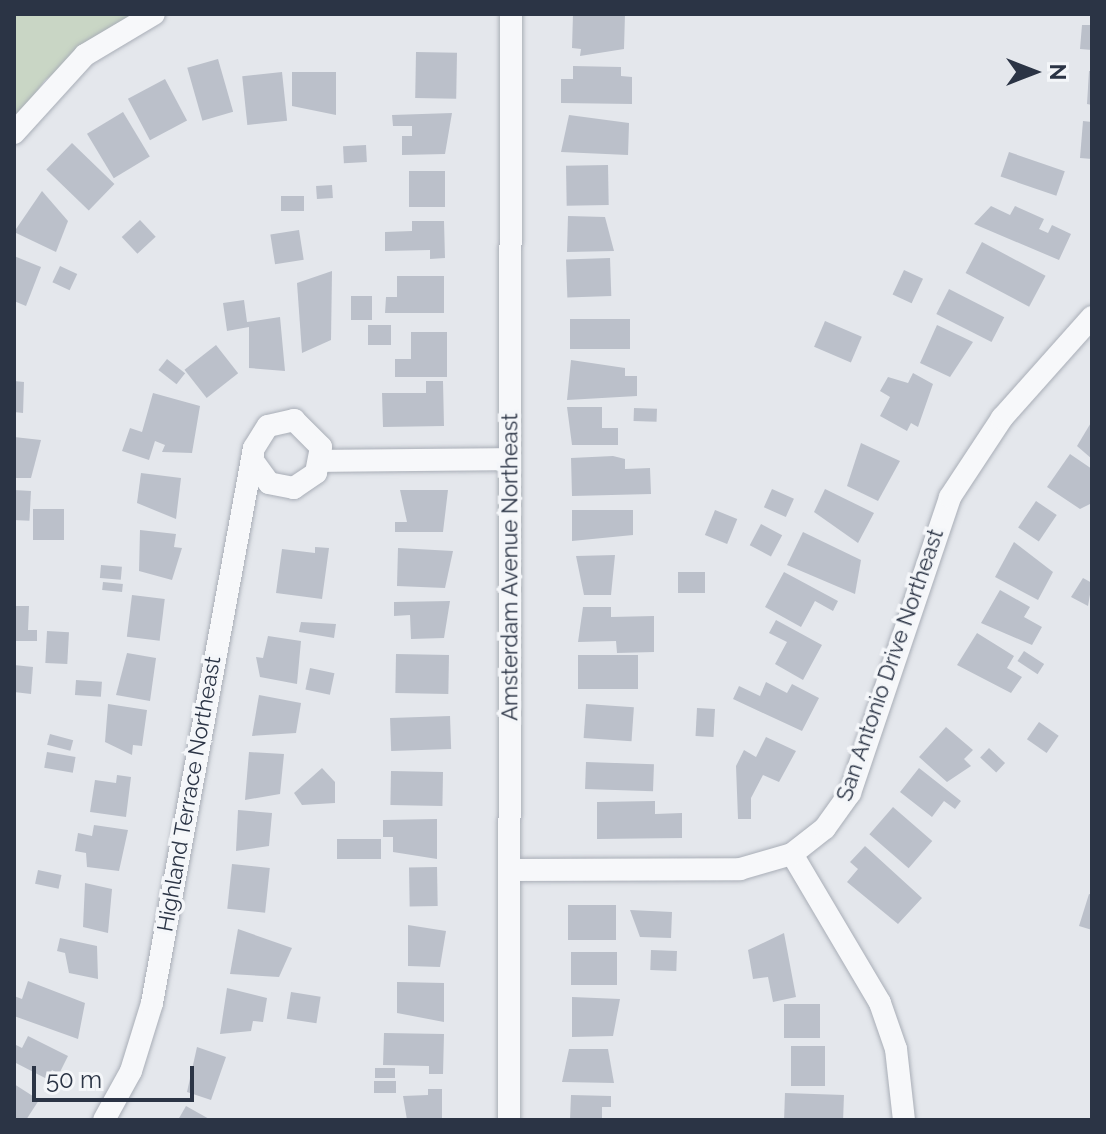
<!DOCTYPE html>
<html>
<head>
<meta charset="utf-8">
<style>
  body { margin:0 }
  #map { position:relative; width:1106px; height:1134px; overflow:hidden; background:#e4e7ec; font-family:Raleway,sans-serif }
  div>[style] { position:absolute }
  .green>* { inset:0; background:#c9d6c5 }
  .building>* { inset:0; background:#bbc0ca; transform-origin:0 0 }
  .roads { filter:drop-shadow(0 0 2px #a9aeb7) drop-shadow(0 0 2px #a9aeb7) }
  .street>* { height:22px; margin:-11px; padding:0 11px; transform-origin:11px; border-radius:11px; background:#f7f8fa }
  span { translate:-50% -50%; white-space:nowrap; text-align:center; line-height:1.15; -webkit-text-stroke:7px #f4f6f9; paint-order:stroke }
  .street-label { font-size:22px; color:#2b3445 }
  .frame { position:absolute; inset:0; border:16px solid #2b3445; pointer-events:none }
  .north { position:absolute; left:994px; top:32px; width:80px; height:80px; -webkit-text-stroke:6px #f4f6f9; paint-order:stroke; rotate:90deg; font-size:22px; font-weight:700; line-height:32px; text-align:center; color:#2b3445 }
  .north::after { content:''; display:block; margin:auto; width:28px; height:36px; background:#2b3445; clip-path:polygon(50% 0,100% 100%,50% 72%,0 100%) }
  .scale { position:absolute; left:32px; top:1066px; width:162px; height:36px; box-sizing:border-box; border:4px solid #2b3445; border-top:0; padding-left:10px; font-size:24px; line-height:28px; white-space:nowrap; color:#2b3445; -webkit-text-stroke:6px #f4f6f9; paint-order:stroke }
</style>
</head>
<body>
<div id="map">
  <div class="green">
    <div style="clip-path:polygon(14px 14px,141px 14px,45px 80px,14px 123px)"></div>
  </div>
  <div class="building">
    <div style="clip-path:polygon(573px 14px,625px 14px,624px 49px,580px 56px,581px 49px,572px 48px)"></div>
    <div style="clip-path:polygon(1082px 25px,1092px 25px,1092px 50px,1080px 49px)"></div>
    <div style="left:416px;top:52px;width:41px;height:46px;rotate:1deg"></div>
    <div style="left:218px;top:59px;width:55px;height:32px;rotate:74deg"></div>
    <div style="clip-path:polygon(573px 66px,621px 67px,621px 76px,632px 77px,632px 104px,561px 103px,561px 79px,573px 79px)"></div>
    <div style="clip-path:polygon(1089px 71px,1092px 71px,1092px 105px,1087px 104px)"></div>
    <div style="left:282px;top:72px;width:49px;height:40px;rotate:84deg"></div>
    <div style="clip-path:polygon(292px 72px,336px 72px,336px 115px,292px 106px)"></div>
    <div style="left:165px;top:79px;width:47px;height:42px;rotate:62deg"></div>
    <div style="left:123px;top:112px;width:52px;height:42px;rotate:59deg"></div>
    <div style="clip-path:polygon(452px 113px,445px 154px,402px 155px,402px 136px,412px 136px,412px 126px,393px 126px,392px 115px)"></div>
    <div style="clip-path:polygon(569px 115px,629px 123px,628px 155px,561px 152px)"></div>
    <div style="clip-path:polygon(1083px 121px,1092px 122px,1092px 159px,1080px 158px)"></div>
    <div style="left:72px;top:143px;width:59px;height:37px;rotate:44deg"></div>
    <div style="left:366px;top:145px;width:17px;height:23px;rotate:87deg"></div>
    <div style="left:1009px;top:152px;width:59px;height:26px;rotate:19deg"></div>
    <div style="left:608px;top:165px;width:40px;height:42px;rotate:89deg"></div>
    <div style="left:409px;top:171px;width:36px;height:36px"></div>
    <div style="left:332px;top:185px;width:13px;height:16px;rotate:86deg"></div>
    <div style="clip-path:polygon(42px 191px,68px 221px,56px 252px,14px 232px)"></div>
    <div style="left:281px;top:196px;width:23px;height:15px"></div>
    <div style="clip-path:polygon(991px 206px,1010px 215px,1015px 206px,1044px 219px,1039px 229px,1048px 233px,1052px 225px,1071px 234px,1059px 260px,974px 224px)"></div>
    <div style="clip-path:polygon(568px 216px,605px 217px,614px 251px,567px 252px)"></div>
    <div style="left:140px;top:220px;width:23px;height:25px;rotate:47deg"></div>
    <div style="clip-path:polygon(412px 221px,444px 221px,445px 258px,430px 259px,430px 250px,385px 251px,385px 232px,412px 231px)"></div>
    <div style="left:299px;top:230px;width:30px;height:29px;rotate:81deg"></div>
    <div style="left:982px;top:242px;width:72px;height:35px;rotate:28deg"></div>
    <div style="clip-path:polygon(14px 256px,41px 267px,26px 306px,14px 301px)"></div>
    <div style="left:610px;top:258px;width:38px;height:44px;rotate:88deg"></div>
    <div style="left:60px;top:266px;width:19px;height:18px;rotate:25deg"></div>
    <div style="left:904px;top:270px;width:21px;height:27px;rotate:25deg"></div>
    <div style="clip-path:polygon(332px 271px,331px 340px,302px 353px,297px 283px)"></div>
    <div style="clip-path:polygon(397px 276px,444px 276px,444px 313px,385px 313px,386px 297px,397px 297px)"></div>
    <div style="left:949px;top:289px;width:62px;height:28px;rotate:27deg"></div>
    <div style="left:372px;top:296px;width:24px;height:21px;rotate:90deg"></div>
    <div style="clip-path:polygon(244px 300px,247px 322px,280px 317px,285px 371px,249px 368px,249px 327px,227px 331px,223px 303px)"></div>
    <div style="left:570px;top:319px;width:60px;height:30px"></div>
    <div style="left:825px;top:321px;width:40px;height:28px;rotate:23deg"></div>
    <div style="left:368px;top:325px;width:23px;height:20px"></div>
    <div style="clip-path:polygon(937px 325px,973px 342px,950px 377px,920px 363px)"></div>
    <div style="clip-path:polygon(411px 332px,447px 332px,447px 377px,395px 377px,395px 359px,411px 359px)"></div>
    <div style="left:216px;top:345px;width:36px;height:40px;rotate:52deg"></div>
    <div style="left:167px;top:359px;width:23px;height:14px;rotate:38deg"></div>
    <div style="clip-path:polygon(571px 360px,625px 368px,625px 376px,637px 376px,637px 396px,567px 400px)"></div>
    <div style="clip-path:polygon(913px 373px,933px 384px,918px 427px,911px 423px,907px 431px,880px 416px,890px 397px,880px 391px,888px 377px,908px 383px)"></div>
    <div style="clip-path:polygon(14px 381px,24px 382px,23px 413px,14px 412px)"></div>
    <div style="clip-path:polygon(426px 381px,443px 381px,444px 426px,383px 427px,382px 393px,426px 393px)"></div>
    <div style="clip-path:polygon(153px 393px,200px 406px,192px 453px,162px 452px,165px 445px,155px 441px,149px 460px,122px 451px,130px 428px,142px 432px)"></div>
    <div style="clip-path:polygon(567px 407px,602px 407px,602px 428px,618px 428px,618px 445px,572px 445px)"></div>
    <div style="left:634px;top:408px;width:23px;height:13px;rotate:2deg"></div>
    <div style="clip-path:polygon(1092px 421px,1092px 459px,1077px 446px)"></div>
    <div style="clip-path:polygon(14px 437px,41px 440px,31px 478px,14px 478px)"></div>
    <div style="clip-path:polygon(861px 443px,900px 461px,878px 501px,847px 486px)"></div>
    <div style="clip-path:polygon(1070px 454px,1092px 469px,1092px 503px,1080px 509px,1047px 487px)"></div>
    <div style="clip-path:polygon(613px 456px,625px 459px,625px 469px,650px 468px,651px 494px,572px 496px,571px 458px)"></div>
    <div style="clip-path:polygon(141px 473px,181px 478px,176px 519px,137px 503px)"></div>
    <div style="left:772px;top:489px;width:24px;height:20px;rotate:24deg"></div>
    <div style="clip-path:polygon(825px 489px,874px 513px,858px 543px,814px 512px)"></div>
    <div style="left:14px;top:490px;width:17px;height:30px;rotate:3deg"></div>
    <div style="clip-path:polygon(400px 490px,448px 490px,443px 532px,395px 532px,395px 522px,407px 522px)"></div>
    <div style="left:1036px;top:501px;width:25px;height:32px;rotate:34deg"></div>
    <div style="left:33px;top:509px;width:31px;height:31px"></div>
    <div style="clip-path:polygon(572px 510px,633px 510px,633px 535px,572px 541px)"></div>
    <div style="left:715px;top:510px;width:24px;height:27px;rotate:22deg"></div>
    <div style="left:761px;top:524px;width:24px;height:24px;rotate:28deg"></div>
    <div style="clip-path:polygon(140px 530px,176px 534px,174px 547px,182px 548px,172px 580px,139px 571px)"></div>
    <div style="clip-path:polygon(803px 532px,861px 560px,855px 594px,787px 565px)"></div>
    <div style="clip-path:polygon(1014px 542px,1053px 572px,1038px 600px,995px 577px)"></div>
    <div style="clip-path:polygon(315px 547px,329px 548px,322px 599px,276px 593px,282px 549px,315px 553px)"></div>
    <div style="clip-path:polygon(398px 548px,453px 551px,445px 588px,397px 586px)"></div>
    <div style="clip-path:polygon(615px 555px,611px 595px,584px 595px,576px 556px)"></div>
    <div style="left:101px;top:565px;width:21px;height:13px;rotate:5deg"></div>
    <div style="left:678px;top:572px;width:27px;height:21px"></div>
    <div style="clip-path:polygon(784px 572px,838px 601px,833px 611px,815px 601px,801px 627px,765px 607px)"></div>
    <div style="clip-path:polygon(1083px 578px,1092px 583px,1088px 606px,1071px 597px)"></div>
    <div style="left:103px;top:582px;width:20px;height:8px;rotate:6deg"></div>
    <div style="clip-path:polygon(1000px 590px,1030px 607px,1024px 617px,1042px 627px,1032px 645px,981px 623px)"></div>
    <div style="left:132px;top:595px;width:33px;height:42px;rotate:7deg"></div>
    <div style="clip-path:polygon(450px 601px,444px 638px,411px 639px,410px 615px,394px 616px,394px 602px)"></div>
    <div style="clip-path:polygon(14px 606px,29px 606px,28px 630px,37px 630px,37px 641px,14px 641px)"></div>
    <div style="clip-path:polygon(583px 607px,611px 607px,611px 617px,654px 616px,654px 652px,617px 653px,616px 641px,578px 642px)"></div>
    <div style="clip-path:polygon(776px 620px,822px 645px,803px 680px,775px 664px,787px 642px,769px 633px)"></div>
    <div style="clip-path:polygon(301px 622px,336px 624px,334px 638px,299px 632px)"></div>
    <div style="left:47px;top:631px;width:22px;height:32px;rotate:3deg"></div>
    <div style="clip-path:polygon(977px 633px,1014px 656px,1007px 668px,1022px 677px,1011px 693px,957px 665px)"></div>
    <div style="clip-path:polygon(268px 636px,301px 641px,297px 684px,260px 677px,256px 657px,263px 658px)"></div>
    <div style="left:1024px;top:651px;width:24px;height:12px;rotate:33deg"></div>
    <div style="clip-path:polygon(127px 653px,156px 658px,150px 701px,116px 695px)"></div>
    <div style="left:396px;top:654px;width:53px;height:39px;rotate:1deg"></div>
    <div style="left:578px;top:655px;width:60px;height:34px"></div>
    <div style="clip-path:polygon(14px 665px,33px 667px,31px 694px,14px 692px)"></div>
    <div style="left:310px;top:668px;width:25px;height:22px;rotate:12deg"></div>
    <div style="left:76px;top:680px;width:26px;height:15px;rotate:4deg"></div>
    <div style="clip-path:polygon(766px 682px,787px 693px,792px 684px,819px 698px,802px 731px,733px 699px,739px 686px,760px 696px)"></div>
    <div style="clip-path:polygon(259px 695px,301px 703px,296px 733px,252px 736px)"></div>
    <div style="clip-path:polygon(108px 704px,147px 710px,142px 746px,133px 745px,132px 755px,105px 742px)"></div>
    <div style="left:586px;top:704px;width:48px;height:34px;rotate:4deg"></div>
    <div style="left:697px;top:708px;width:18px;height:28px;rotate:3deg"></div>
    <div style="left:450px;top:716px;width:33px;height:60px;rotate:88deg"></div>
    <div style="left:1039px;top:722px;width:24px;height:21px;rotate:35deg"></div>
    <div style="clip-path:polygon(946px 727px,973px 750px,964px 759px,971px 766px,947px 782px,919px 757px)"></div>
    <div style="left:50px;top:734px;width:24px;height:11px;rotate:15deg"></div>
    <div style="clip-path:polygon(766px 737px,796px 751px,779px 782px,763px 775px,751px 798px,751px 819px,738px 819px,736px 766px,744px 750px,756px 757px)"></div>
    <div style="left:989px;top:748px;width:22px;height:13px;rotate:43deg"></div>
    <div style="left:47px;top:752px;width:29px;height:16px;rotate:10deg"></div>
    <div style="clip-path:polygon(249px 752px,284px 754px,280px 794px,245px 800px)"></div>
    <div style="left:586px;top:762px;width:68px;height:27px;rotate:2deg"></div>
    <div style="clip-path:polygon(322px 768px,335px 782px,335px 803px,302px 805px,294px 793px)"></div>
    <div style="clip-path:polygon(919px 768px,961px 801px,955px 809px,944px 801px,932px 817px,900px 792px)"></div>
    <div style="left:391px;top:771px;width:52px;height:34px;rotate:1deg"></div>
    <div style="clip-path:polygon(117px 775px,131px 777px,126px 817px,90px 812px,95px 780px,116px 783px)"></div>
    <div style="clip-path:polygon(655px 801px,655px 814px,682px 813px,682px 838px,597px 839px,597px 802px)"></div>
    <div style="left:893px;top:807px;width:52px;height:36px;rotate:41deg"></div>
    <div style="clip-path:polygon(238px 810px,272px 813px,269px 846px,236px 851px)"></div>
    <div style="clip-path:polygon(437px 819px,437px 859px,393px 852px,393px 837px,383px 837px,383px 820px)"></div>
    <div style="clip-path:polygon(94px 825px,128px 830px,119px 871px,87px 867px,86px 853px,75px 851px,78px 833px,92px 836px)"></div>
    <div style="left:381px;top:839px;width:20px;height:44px;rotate:90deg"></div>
    <div style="clip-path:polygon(865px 846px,922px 898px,898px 924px,847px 882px,858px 869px,850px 862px)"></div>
    <div style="left:232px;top:864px;width:38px;height:45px;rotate:6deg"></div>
    <div style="left:437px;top:867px;width:39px;height:28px;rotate:89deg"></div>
    <div style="left:38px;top:870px;width:24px;height:14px;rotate:12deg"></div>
    <div style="clip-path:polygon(85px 883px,112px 889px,108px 933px,83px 927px)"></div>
    <div style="clip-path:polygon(1089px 894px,1092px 895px,1092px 930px,1079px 926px)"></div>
    <div style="left:616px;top:905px;width:35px;height:48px;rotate:90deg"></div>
    <div style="clip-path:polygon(630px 910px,672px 912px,671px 938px,640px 937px)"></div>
    <div style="clip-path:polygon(408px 925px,446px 931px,440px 967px,408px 966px)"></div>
    <div style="clip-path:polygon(238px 929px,292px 948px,279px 977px,230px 974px)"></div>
    <div style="clip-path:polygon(784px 933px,796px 997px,773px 1002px,768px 977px,753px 979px,748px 950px)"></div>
    <div style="clip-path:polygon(60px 938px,97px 946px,98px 979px,69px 973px,65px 953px,57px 951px)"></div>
    <div style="left:651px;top:950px;width:26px;height:20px;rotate:2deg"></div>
    <div style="left:571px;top:952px;width:46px;height:33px"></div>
    <div style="clip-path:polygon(28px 981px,85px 1003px,78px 1039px,14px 1016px,14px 996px,22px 999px)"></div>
    <div style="clip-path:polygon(397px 982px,444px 983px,444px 1022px,397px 1013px)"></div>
    <div style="clip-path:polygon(227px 988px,267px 998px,263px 1022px,253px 1021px,251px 1031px,220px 1034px)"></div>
    <div style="left:291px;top:992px;width:30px;height:27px;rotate:9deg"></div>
    <div style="clip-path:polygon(572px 997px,620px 999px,613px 1036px,572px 1037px)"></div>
    <div style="left:784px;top:1004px;width:36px;height:34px"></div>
    <div style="clip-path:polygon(384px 1033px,444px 1034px,443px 1074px,429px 1074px,429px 1066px,383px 1065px)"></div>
    <div style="clip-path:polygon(28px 1036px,68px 1056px,59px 1074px,52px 1070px,47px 1079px,14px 1062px,14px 1044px,22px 1048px)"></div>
    <div style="left:791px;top:1046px;width:34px;height:40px"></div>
    <div style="clip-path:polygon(197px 1047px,226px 1057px,211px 1100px,187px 1092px)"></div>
    <div style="clip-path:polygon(569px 1049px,608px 1049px,614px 1083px,562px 1082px)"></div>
    <div style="left:375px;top:1068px;width:20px;height:10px"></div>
    <div style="left:374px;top:1081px;width:22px;height:12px"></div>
    <div style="clip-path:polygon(14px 1084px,39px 1100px,26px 1120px,14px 1120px)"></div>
    <div style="clip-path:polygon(428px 1089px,442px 1089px,442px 1120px,407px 1120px,403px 1096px,428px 1095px)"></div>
    <div style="left:785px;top:1093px;width:59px;height:27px;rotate:2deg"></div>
    <div style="clip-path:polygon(571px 1095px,611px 1096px,611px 1107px,602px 1107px,602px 1120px,570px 1120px)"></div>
    <div style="clip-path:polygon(186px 1106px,211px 1120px,178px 1120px)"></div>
  </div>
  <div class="roads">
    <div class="street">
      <div style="left:14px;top:133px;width:105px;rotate:-47.7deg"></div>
      <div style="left:85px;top:55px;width:80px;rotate:-30.7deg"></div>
      <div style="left:321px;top:461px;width:189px;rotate:-0.6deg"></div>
      <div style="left:792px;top:854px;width:173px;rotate:59.4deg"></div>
      <div style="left:880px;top:1003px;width:49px;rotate:70.8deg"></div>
      <div style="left:896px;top:1049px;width:71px;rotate:83.6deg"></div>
      <div style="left:509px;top:870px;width:231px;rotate:-0.2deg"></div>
      <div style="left:740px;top:869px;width:54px;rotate:-16.1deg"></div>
      <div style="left:792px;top:854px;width:42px;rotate:-38.2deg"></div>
      <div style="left:825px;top:828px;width:43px;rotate:-54.5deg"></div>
      <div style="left:850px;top:793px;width:312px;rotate:-71.3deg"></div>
      <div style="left:950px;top:497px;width:95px;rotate:-56.6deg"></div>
      <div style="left:1002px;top:418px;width:135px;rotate:-48.3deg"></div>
      <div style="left:104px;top:1120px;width:56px;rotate:-61.1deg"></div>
      <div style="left:131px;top:1071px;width:71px;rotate:-72.8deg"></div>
      <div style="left:152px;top:1003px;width:564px;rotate:-79.59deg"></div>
      <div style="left:254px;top:448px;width:26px;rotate:-58deg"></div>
      <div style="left:268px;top:426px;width:27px;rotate:-13deg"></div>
      <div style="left:294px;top:420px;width:38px;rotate:45deg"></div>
      <div style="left:321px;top:447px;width:26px;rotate:101deg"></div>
      <div style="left:316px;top:473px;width:27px;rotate:146deg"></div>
      <div style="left:294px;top:488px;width:25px;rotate:-169deg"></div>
      <div style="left:269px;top:483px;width:26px;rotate:-126deg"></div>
      <div style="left:509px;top:1120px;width:1106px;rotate:-89.9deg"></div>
    </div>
  </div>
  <div class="street-label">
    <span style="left:510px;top:567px;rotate:-90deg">Amsterdam Avenue Northeast</span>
    <span style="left:890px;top:665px;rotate:-71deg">San Antonio Drive Northeast</span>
    <span style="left:189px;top:794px;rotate:-80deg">Highland Terrace Northeast</span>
  </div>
  <div class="frame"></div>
  <div class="north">N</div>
  <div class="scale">50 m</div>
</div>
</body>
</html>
